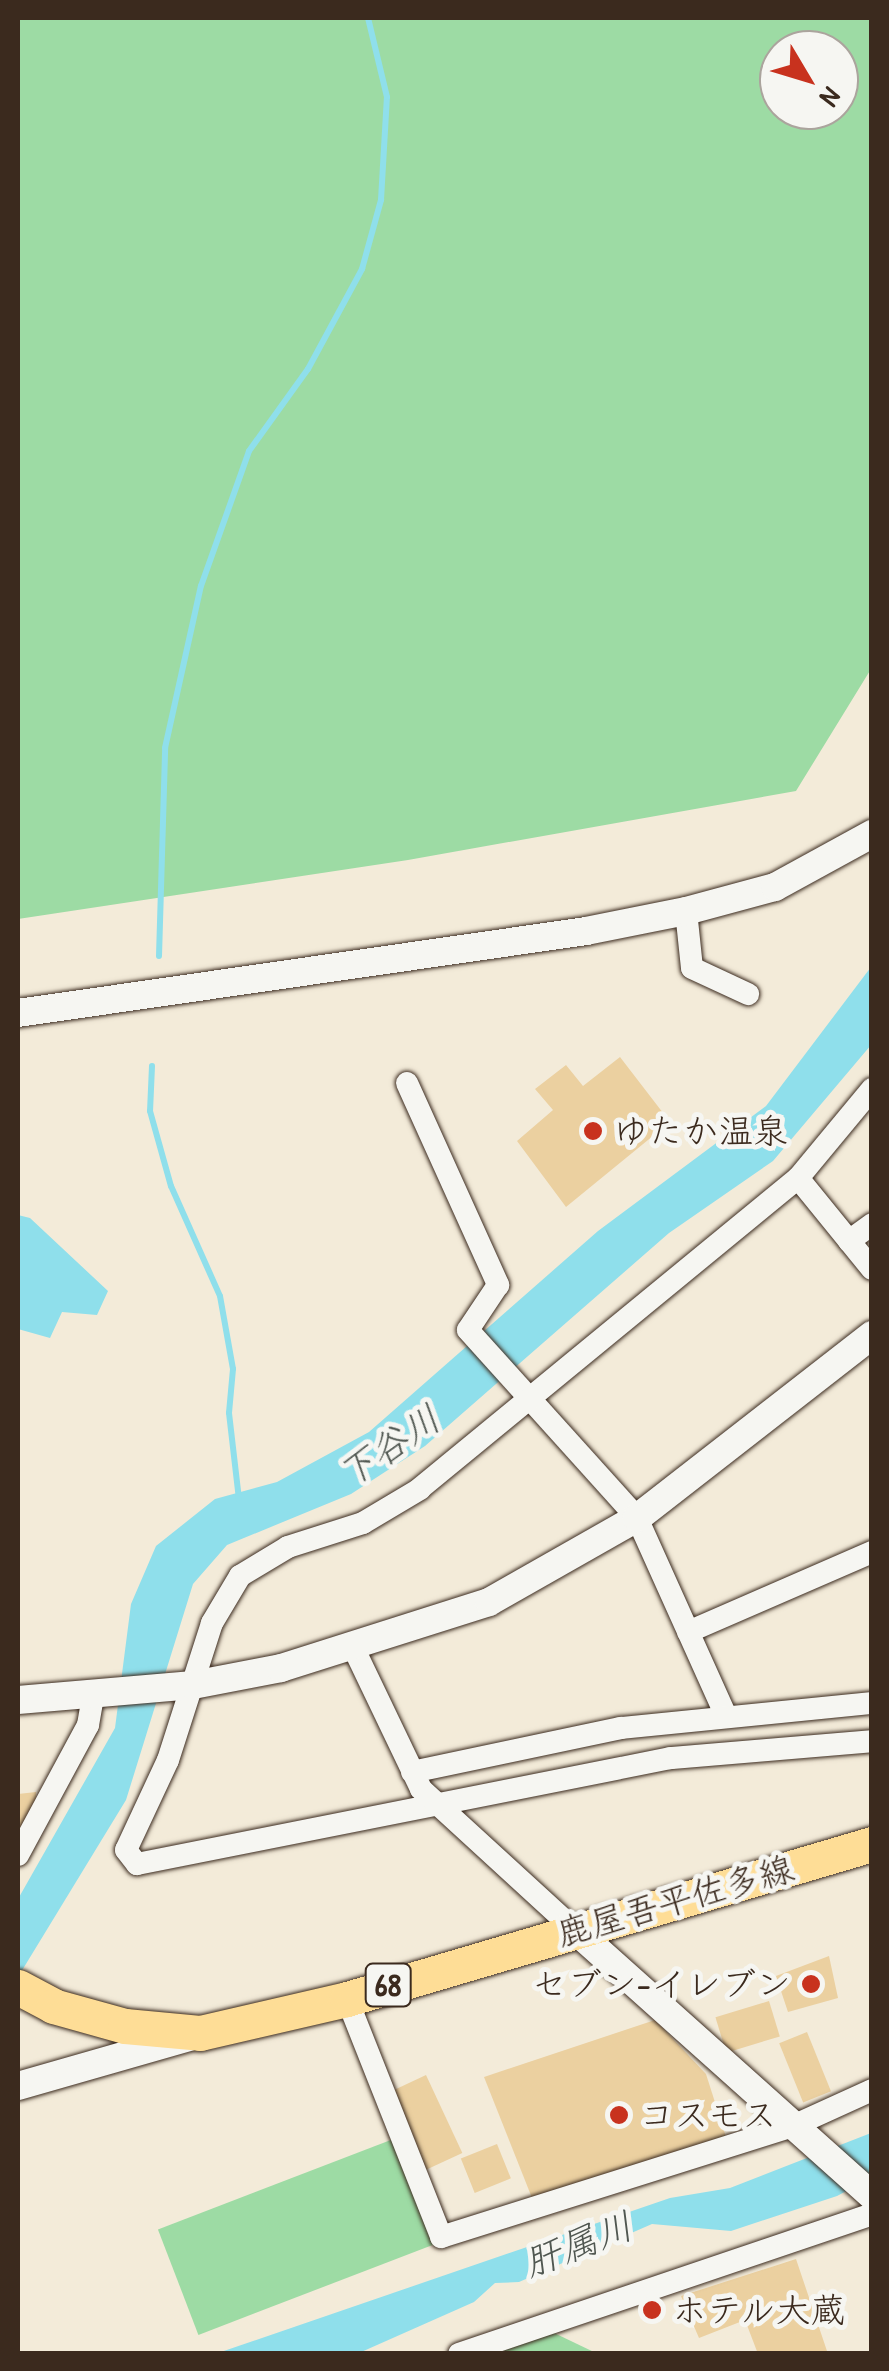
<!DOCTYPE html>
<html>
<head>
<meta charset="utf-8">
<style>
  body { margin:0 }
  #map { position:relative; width:889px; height:2371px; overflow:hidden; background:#f3ebd9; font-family:"Patrick Hand","Klee One",sans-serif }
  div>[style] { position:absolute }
  .green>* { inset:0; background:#9ddba4; transform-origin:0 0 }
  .water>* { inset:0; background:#8fdfeb }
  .stream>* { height:6px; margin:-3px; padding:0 3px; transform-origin:3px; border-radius:3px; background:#8fdfeb }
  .building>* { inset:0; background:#ebd0a0; transform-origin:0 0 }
  .roads { filter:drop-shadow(0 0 2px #3b2a1e) drop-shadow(0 0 2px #3b2a1e) }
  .minor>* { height:22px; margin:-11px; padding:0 11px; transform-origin:11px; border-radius:11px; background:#f6f6f2 }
  .tertiary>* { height:28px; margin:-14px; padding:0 14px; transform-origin:14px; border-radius:14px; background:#f6f6f2 }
  .primary>* { height:35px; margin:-17.5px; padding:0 17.5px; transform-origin:17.5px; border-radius:17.5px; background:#fedd96 }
  .dots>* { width:28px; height:28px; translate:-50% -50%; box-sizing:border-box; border:5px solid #f6f6f2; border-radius:50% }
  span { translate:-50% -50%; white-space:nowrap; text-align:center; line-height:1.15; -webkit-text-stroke:10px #f6f6f2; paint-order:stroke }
  .shield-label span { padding:2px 8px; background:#f6f6f2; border:2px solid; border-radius:8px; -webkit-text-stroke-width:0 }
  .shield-label { font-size:32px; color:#3b2a1e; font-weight:700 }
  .poi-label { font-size:35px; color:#3b2a1e }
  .left { translate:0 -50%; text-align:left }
  .right { translate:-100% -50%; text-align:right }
  .street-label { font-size:35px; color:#3b2a1e }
  .water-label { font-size:38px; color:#505751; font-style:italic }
  .frame { position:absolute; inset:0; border:20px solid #3b2a1e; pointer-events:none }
  .north { position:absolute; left:759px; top:30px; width:100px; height:100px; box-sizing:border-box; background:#f6f6f2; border:2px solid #aba49d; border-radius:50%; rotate:128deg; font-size:28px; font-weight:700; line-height:40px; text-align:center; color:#3b2a1e }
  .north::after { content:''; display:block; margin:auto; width:35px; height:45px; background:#c8321e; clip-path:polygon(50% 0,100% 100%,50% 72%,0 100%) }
</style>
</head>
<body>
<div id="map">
  <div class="green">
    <div style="clip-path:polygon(evenodd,18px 18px,871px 18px,871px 669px,796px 791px,408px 860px,18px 919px,18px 18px,779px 50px,839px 50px,839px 110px,779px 110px,779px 50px)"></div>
    <div style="left:396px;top:2138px;width:113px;height:255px;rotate:69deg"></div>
    <div style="clip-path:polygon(550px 2331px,596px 2353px,489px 2354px)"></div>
  </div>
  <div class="water">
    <div style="clip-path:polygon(871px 967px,871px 1045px,773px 1161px,669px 1233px,425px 1446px,351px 1494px,227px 1545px,193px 1584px,126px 1800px,18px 1977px,18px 1899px,115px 1728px,131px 1604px,156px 1546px,215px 1499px,277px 1482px,369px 1432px,598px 1231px,766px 1106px)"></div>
    <div style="clip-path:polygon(18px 1215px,30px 1218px,108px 1291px,97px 1315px,62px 1312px,50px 1338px,18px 1329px)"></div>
    <div style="clip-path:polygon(871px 2133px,871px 2178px,837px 2196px,731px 2231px,652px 2224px,519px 2282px,495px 2283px,474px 2302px,359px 2353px,215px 2354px,670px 2198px,730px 2188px)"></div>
  </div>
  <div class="stream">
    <div style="left:159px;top:956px;width:208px;rotate:-88.3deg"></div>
    <div style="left:165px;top:748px;width:166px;rotate:-77.5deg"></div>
    <div style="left:201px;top:586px;width:143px;rotate:-70.4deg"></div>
    <div style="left:249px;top:451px;width:101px;rotate:-54.3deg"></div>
    <div style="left:308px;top:369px;width:114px;rotate:-61.6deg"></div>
    <div style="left:362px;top:269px;width:72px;rotate:-74.6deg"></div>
    <div style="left:381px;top:200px;width:103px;rotate:-86.7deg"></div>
    <div style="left:387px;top:97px;width:81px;rotate:-103.5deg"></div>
    <div style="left:152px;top:1066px;width:45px;rotate:92.5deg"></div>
    <div style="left:150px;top:1111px;width:78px;rotate:74.4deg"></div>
    <div style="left:171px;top:1186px;width:120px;rotate:66deg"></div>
    <div style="left:220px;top:1296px;width:74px;rotate:79.9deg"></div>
    <div style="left:233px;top:1369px;width:44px;rotate:95.2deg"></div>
    <div style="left:229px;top:1413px;width:87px;rotate:83.4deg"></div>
  </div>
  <div class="building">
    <div style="clip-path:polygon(620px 1057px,670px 1122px,566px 1207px,517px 1141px,553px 1110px,535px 1089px,566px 1065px,583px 1086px)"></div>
    <div style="clip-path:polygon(36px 1792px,36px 1817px,18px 1840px,18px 1794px)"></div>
    <div style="clip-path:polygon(829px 1956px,838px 1998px,788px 2012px,776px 1976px)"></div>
    <div style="left:769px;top:2001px;width:37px;height:56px;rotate:73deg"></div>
    <div style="clip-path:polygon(655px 2020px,706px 2074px,726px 2137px,534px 2203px,484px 2077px)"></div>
    <div style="left:807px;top:2032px;width:64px;height:30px;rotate:68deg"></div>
    <div style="left:426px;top:2075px;width:86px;height:40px;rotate:65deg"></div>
    <div style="left:497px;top:2144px;width:37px;height:39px;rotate:68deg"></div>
    <div style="clip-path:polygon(796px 2259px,828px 2354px,758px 2354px,745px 2320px,699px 2338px,681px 2296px)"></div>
  </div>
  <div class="roads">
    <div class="minor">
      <div style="left:686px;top:911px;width:57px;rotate:84deg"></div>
      <div style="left:692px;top:968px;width:62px;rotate:24.9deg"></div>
      <div style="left:407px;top:1083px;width:222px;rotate:65.7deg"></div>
      <div style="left:498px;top:1285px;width:54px;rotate:123.7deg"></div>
      <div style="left:468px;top:1330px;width:253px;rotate:48deg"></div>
      <div style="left:637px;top:1518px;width:215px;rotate:65.8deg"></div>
      <div style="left:872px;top:1089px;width:116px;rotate:129.7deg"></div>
      <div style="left:798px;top:1178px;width:489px;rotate:140.6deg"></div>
      <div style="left:420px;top:1489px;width:66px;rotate:149.2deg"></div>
      <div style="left:363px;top:1523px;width:79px;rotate:162.3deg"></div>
      <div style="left:288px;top:1547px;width:56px;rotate:148.9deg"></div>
      <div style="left:240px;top:1576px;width:55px;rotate:120.8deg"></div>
      <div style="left:212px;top:1623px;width:144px;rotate:107.8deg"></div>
      <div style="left:168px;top:1760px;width:99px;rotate:115deg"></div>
      <div style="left:126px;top:1850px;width:18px;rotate:52deg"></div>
      <div style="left:137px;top:1864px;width:544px;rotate:-11.23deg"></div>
      <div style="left:671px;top:1758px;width:202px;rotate:-4.8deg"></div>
      <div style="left:798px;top:1178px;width:117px;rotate:50.9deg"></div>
      <div style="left:849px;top:1241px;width:29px;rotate:-36deg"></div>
      <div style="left:688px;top:1632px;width:201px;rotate:-23.5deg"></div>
      <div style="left:354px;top:1649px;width:155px;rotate:64.4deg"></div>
      <div style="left:421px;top:1789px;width:209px;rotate:42.5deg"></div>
      <div style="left:412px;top:1772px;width:214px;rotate:-11.9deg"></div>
      <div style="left:621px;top:1728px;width:252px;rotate:-5.7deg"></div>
      <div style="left:18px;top:1855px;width:148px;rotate:-61.7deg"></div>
      <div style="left:88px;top:1725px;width:29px;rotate:-80deg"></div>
      <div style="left:347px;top:1999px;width:256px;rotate:68.4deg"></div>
      <div style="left:441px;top:2237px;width:369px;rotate:-17.5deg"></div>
      <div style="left:793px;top:2126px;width:87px;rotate:-24.5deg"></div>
      <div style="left:459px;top:2354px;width:436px;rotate:-18.7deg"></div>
    </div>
    <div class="tertiary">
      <div style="left:18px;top:1013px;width:574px;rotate:-8.21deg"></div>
      <div style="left:586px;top:931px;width:102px;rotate:-11.3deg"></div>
      <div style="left:686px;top:911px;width:92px;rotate:-15.1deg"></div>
      <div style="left:775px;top:887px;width:111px;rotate:-28.7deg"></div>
      <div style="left:18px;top:1700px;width:176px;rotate:-4.9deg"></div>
      <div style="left:193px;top:1685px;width:90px;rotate:-10.9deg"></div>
      <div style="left:281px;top:1668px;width:218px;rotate:-17.6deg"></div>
      <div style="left:489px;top:1602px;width:170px;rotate:-29.6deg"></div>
      <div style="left:637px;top:1518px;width:298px;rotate:-37.9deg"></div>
      <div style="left:575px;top:1930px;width:399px;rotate:41.8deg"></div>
      <div style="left:18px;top:2086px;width:178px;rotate:-16deg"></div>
    </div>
    <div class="primary">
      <div style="left:18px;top:1987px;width:40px;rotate:28deg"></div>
      <div style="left:53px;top:2006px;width:75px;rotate:15.5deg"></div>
      <div style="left:125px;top:2026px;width:75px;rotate:5.3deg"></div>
      <div style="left:200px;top:2033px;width:151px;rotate:-13deg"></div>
      <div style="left:347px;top:1999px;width:547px;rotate:-16.45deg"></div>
    </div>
  </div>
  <div class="dots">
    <div style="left:593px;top:1131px;background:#c8321e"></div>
    <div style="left:811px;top:1984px;background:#c8321e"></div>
    <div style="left:619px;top:2115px;background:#c8321e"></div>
    <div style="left:652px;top:2310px;background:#c8321e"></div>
  </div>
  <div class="shield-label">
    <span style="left:388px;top:1985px">68</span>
  </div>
  <div class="poi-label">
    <span class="left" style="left:613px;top:1131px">ゆたか温泉</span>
    <span class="right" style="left:791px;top:1984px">セブン-イレブン</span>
    <span class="left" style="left:639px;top:2115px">コスモス</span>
    <span class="left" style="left:672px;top:2310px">ホテル大蔵</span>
  </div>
  <div class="street-label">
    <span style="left:675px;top:1901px;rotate:-16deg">鹿屋吾平佐多線</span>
  </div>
  <div class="water-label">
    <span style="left:389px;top:1446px;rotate:-34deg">下谷川</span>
    <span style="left:578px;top:2244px;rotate:-21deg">肝属川</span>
  </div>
  <div class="frame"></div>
  <div class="north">N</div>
</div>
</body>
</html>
